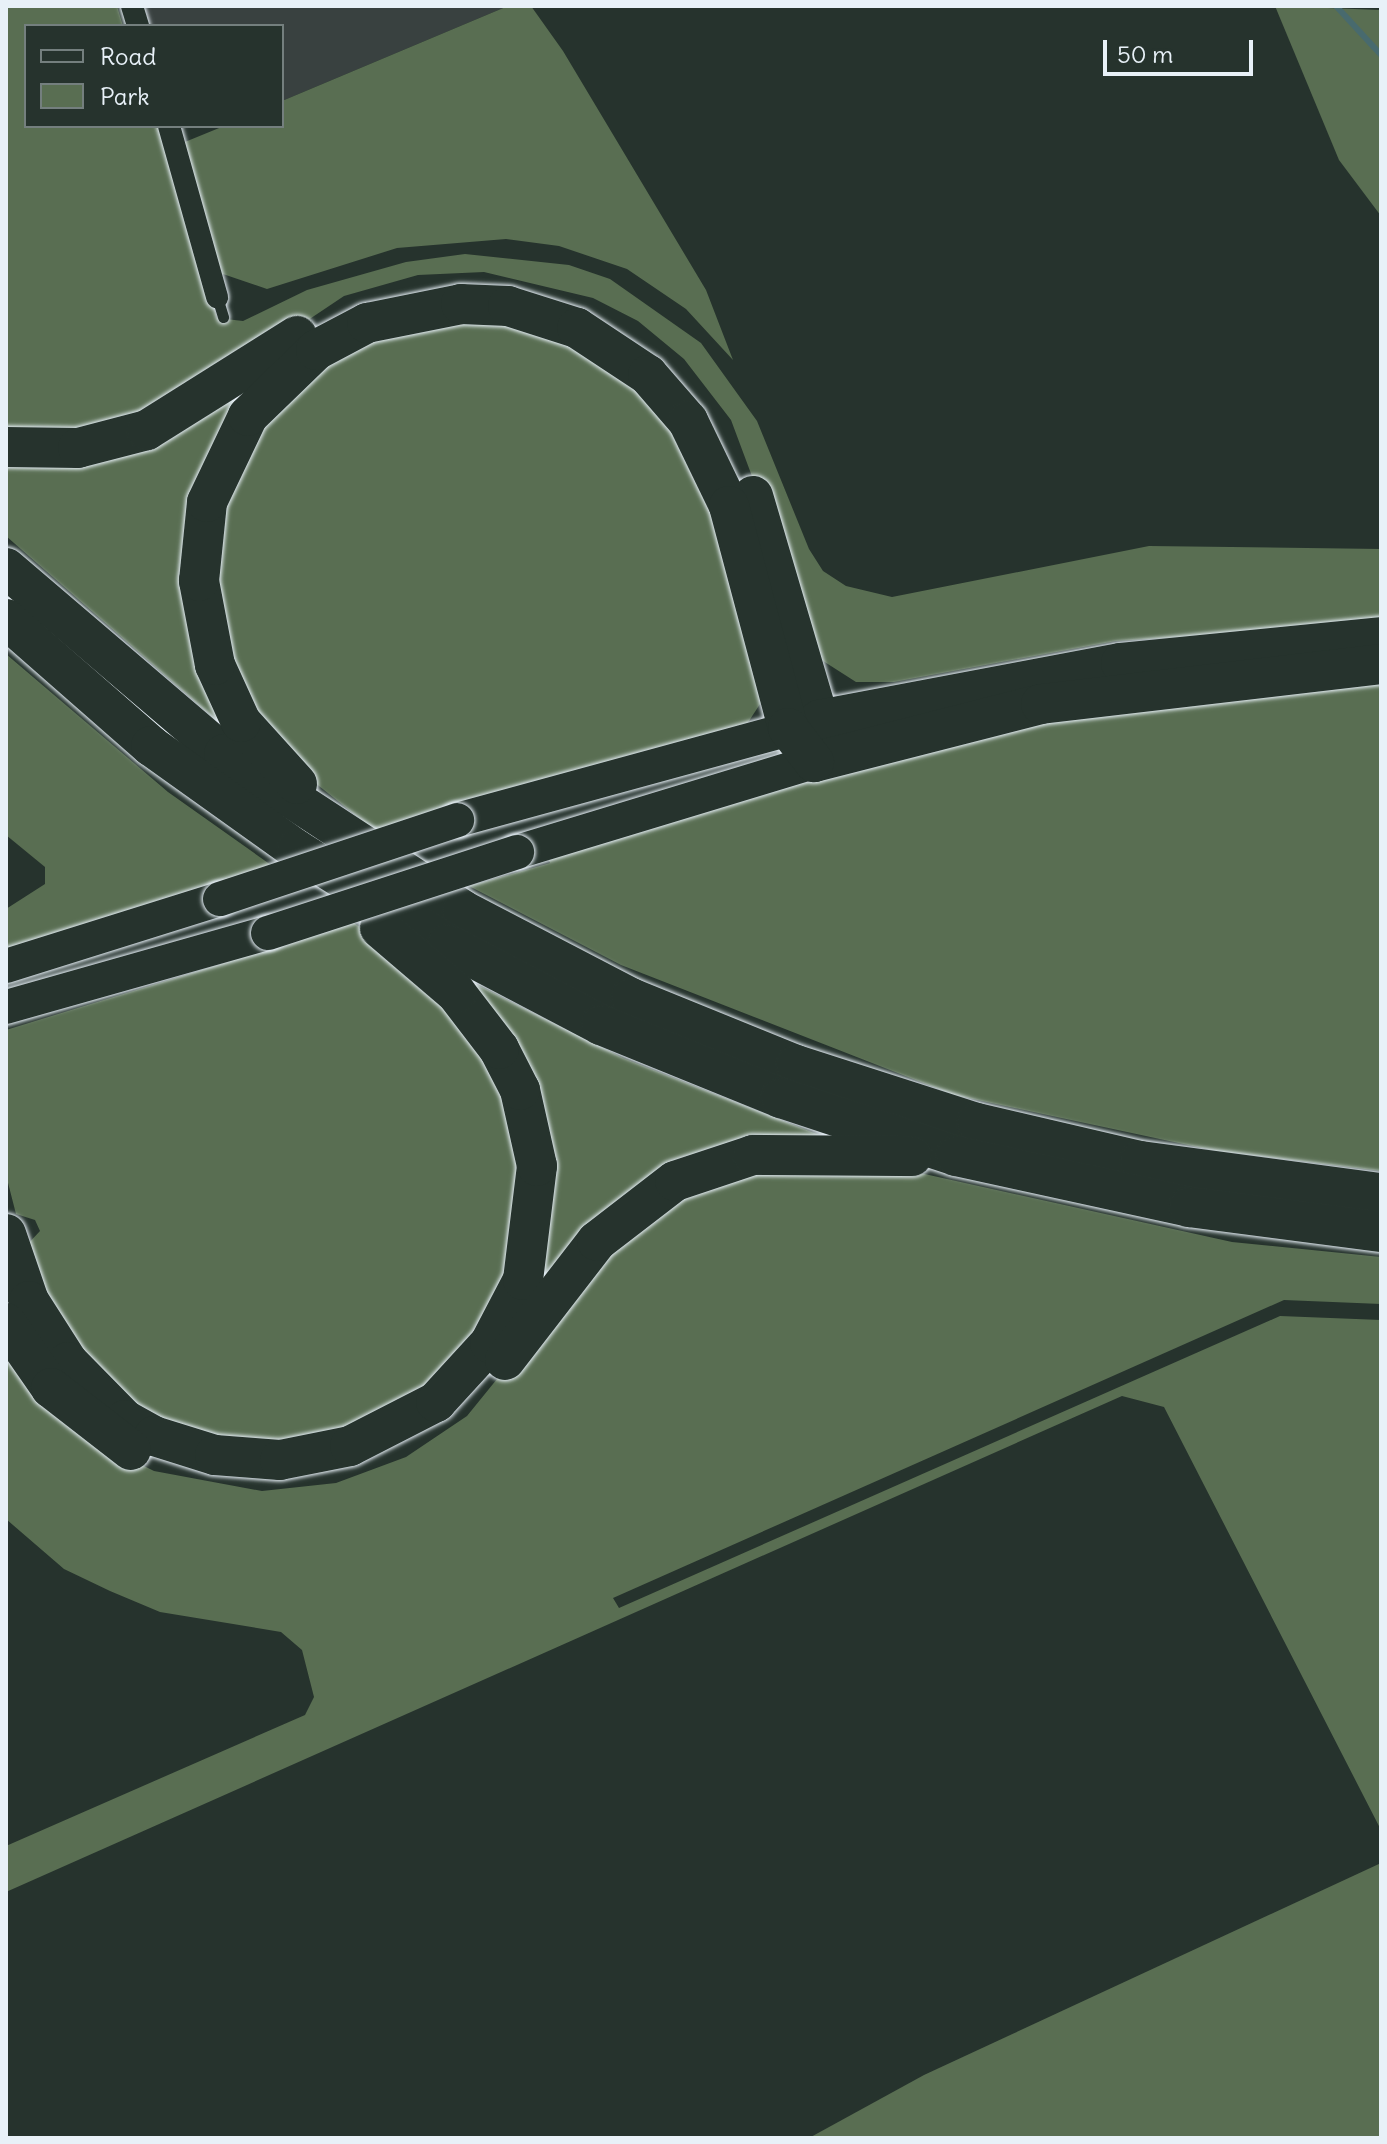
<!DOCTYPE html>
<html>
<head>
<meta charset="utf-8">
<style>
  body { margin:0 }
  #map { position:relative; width:1387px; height:2144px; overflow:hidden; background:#26332d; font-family:Delius,sans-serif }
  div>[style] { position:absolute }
  .built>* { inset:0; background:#394140 }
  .green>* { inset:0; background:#596e52 }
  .stream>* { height:6px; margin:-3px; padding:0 3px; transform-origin:3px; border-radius:3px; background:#486a6e }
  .roads { filter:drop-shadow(0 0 2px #e8f1f8) drop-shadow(0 0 2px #e8f1f8) }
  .lane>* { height:11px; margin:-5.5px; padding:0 5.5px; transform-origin:5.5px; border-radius:5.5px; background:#26332d }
  .street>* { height:22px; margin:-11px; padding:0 11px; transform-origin:11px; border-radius:11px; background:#26332d }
  .primary>* { height:34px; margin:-17px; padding:0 17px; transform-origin:17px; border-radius:17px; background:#26332d }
  .highway>* { height:40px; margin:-20px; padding:0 20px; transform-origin:20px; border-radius:20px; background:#26332d }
  .bridges { filter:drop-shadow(0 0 2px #e8f1f8) drop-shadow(0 0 2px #e8f1f8) }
  .primary-bridge>* { height:34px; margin:-17px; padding:0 17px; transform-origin:17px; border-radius:17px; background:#26332d }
  span { translate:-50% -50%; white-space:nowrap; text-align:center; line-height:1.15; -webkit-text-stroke:8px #26332d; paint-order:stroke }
  .frame { position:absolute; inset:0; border:8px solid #e8f1f8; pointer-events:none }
  .legend { position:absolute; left:24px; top:24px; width:260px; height:104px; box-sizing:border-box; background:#26332d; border:2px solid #747f7e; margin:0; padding:10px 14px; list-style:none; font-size:24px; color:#e8f1f8 }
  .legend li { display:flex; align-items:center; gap:16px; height:40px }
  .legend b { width:40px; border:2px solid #747f7e }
  .scale { position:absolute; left:1103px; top:40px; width:150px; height:36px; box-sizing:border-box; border:4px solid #e8f1f8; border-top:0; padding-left:10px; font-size:24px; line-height:28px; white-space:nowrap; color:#e8f1f8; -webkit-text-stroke:6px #26332d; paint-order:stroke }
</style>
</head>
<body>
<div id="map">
  <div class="built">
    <div style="clip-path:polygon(141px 6px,508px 6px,282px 101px,282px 26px,146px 26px)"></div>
  </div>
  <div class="green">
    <div style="clip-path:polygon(6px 6px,117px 6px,123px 26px,26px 26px,26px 126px,162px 126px,217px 318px,243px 321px,307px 290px,406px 262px,465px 254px,569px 265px,610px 279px,701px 343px,757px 421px,809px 549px,823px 571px,846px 586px,892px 597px,1149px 546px,1381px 549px,1381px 625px,1116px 641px,894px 682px,856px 682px,820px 659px,731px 420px,684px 359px,638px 321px,593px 298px,484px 272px,418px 275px,344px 296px,217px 381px,97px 436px,6px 438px)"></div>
    <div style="clip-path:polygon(508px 6px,531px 6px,563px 51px,706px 290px,733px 360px,686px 309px,627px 269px,559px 246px,506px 239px,397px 248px,267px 289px,217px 272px,180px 144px,224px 126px,282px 126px,282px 101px)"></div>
    <div style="clip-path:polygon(1275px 6px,1381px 10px,1381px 216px,1339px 160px)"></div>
    <div style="clip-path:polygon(418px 318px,538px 321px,654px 399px,711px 501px,762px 701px,747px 724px,374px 830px,269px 746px,214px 636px,216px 505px,289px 382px)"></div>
    <div style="clip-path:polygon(264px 369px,198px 499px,241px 742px,6px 536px,6px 457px)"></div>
    <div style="clip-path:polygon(6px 654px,168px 792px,271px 865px,6px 951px,6px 909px,45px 884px,45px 867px,6px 835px)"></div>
    <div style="clip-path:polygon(1381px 677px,1381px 1171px,1216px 1151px,954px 1095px,621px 965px,469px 886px,550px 863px,547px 855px,995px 729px)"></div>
    <div style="clip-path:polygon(354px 923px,394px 951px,500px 1067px,525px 1184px,511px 1270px,455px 1365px,394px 1412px,269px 1450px,134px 1413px,59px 1319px,26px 1246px,40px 1231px,35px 1220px,16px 1214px,6px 1175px,6px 1030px)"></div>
    <div style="clip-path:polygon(454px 973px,623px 1058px,827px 1138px,750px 1145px,511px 1333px,547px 1208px)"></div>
    <div style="clip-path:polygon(731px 1170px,911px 1171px,1232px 1242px,1381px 1257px,1381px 1304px,1284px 1300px,613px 1598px,619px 1608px,1280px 1316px,1381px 1320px,1381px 1830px,1164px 1407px,1122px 1396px,6px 1892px,6px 1846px,305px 1715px,314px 1697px,302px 1650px,281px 1632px,160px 1612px,110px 1591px,64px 1569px,6px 1519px,6px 1342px,116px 1452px,154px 1471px,262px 1491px,336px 1483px,406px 1457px,467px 1416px,606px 1245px)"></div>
    <div style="clip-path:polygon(1381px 1863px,1381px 2138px,809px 2138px,924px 2075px)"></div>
  </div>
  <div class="stream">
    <div style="left:1336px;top:6px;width:67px;rotate:47.4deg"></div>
  </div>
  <div class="roads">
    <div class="lane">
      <div style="left:217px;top:297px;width:21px;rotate:73deg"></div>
    </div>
    <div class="street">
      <div style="left:132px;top:6px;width:21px;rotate:73deg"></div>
      <div style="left:169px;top:126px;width:178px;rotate:74.3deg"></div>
    </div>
    <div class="primary">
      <div style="left:457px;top:820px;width:367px;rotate:-15.3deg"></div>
      <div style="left:517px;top:852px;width:310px;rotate:-16.9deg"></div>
      <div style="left:6px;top:966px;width:224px;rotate:-17.4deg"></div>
      <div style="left:6px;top:1007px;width:272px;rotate:-15.8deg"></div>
    </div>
    <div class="highway">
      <div style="left:6px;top:447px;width:72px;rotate:0.8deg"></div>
      <div style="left:78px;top:448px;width:71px;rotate:-14.6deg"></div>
      <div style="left:147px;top:430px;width:177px;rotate:-32.1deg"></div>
      <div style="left:753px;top:496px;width:234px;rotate:73.6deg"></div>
      <div style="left:819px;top:720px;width:42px;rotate:96.8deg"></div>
      <div style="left:6px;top:568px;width:287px;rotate:40.5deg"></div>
      <div style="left:224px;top:754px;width:285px;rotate:33.2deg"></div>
      <div style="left:462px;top:910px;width:191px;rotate:27.5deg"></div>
      <div style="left:631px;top:998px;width:178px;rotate:22.1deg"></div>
      <div style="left:796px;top:1065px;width:190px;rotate:17.8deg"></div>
      <div style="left:977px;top:1123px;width:167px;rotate:13.1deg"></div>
      <div style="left:1140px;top:1161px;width:243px;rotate:7.6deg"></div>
      <div style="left:6px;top:619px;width:193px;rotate:41.2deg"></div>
      <div style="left:151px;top:746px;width:179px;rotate:35.5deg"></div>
      <div style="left:297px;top:850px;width:177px;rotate:32.1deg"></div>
      <div style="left:447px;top:944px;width:174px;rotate:27.7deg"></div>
      <div style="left:601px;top:1025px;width:194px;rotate:22.1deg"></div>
      <div style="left:781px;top:1098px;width:184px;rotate:18.3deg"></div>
      <div style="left:956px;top:1156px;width:239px;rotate:12.3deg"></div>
      <div style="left:1189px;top:1207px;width:194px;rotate:7.4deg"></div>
      <div style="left:819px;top:720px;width:307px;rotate:-10.7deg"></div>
      <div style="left:1121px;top:663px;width:261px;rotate:-5.7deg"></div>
      <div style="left:814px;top:762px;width:234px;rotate:-14.3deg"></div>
      <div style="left:1041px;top:704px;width:342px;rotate:-6.7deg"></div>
      <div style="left:297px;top:784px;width:84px;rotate:-132.1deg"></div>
      <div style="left:241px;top:722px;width:63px;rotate:-114.5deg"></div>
      <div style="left:215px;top:665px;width:86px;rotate:-100.8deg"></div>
      <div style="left:199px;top:581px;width:79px;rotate:-84.2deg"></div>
      <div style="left:207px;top:502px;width:95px;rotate:-64.5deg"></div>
      <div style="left:248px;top:416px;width:95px;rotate:-44.1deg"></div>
      <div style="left:316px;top:350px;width:58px;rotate:-27.9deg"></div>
      <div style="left:367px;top:323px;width:96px;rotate:-11.4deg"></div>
      <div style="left:461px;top:304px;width:47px;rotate:2.4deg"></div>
      <div style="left:508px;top:306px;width:72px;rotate:17.7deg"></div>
      <div style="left:577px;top:328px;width:85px;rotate:33.5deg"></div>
      <div style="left:648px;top:375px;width:61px;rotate:49deg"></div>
      <div style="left:688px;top:421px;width:94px;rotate:64.2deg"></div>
      <div style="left:729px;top:506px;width:230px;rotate:75.1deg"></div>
      <div style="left:788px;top:728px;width:43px;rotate:52.6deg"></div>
      <div style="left:6px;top:1234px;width:71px;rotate:71.1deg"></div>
      <div style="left:29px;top:1301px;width:72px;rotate:57.4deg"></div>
      <div style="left:68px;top:1362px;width:81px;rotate:45.5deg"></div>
      <div style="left:125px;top:1420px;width:33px;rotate:29deg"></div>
      <div style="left:154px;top:1436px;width:64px;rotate:17.3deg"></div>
      <div style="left:215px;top:1455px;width:65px;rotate:4.4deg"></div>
      <div style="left:280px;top:1460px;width:71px;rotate:-11.3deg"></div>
      <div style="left:350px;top:1446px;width:97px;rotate:-27.1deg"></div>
      <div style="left:436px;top:1402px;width:80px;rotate:-47.5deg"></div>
      <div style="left:490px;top:1343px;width:71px;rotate:-62.4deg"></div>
      <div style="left:523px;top:1280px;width:115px;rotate:-83deg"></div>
      <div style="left:537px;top:1166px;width:78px;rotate:-102.6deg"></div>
      <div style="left:520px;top:1090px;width:46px;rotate:-117.1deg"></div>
      <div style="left:499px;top:1049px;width:71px;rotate:-127.5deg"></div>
      <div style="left:456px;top:993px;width:100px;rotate:-139.5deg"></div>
      <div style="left:6px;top:1323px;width:79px;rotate:55.3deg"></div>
      <div style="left:51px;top:1388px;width:101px;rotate:37.8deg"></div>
      <div style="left:505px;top:1360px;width:150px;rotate:-52.3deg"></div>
      <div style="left:597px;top:1241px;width:98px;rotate:-37.6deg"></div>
      <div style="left:675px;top:1181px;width:82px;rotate:-18.4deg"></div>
      <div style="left:753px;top:1155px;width:159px;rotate:0.4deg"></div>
    </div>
  </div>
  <div class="bridges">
    <div class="primary-bridge">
      <div style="left:220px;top:899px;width:250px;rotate:-18.4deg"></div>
      <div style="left:268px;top:933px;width:262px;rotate:-18deg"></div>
    </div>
  </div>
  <div class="frame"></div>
  <ul class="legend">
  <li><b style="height:10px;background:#26332d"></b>Road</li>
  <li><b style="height:22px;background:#596e52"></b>Park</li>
  </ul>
  <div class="scale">50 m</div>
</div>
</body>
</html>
